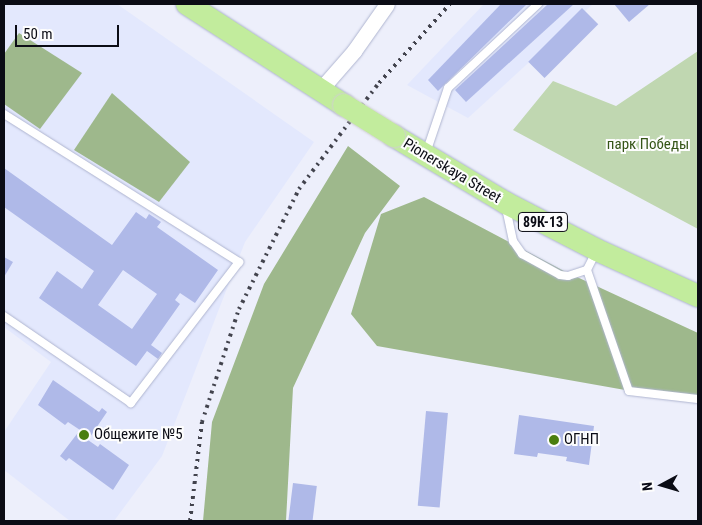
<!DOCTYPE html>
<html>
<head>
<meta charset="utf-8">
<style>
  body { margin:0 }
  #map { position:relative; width:702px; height:525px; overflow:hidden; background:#edeffb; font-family:"Roboto Condensed",sans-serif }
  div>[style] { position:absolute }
  .built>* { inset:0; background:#e3e8fd }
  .green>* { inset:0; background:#c0d7b1 }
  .forest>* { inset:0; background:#9eb88c }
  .building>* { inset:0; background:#afb9e8; transform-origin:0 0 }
  .roads { filter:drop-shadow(0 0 1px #afb5d0) drop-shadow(0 0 1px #afb5d0) }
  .lane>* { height:8px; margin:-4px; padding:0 4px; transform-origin:4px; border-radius:4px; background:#fff }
  .street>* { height:15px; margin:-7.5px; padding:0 7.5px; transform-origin:7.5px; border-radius:7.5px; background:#fff }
  .primary>* { height:22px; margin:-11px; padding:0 11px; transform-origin:11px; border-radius:11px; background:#c2ec9d }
  .rail>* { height:4px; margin-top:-2px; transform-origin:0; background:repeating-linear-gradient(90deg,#42434d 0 2.5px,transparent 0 7.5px) }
  .bridges { filter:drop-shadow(0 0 1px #ceced0) drop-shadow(0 0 1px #ceced0) }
  .primary-bridge>* { height:22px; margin:-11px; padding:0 11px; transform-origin:11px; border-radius:11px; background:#c2ec9d }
  .dots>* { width:14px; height:14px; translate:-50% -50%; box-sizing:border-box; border:2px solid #fdfdfd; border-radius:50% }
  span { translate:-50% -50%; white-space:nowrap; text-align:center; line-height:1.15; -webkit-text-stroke:4px #fdfdfd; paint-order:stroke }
  .shield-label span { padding:1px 4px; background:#fdfdfd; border:1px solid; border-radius:4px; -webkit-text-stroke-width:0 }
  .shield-label { font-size:14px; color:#0b0c15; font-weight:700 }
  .park-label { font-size:15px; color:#355517 }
  .street-label { font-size:15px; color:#0b0c15 }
  .poi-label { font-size:15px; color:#0b0c15 }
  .left { translate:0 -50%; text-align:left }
  .frame { position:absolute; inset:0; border:5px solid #0b0c15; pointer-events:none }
  .north { position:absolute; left:637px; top:460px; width:50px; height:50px; -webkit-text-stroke:4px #fdfdfd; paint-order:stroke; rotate:264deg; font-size:14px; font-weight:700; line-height:20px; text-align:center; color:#0b0c15 }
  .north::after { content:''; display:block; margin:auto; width:18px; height:22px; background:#0b0c15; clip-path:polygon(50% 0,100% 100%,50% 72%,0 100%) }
  .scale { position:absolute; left:15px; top:25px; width:104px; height:22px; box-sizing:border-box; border:2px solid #0b0c15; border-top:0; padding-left:6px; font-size:15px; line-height:18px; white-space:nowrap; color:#0b0c15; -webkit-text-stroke:4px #fdfdfd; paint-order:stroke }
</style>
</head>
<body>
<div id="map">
  <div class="built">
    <div style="clip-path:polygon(4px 4px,117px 4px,314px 142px,245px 242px,162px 456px,114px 521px,70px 521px,4px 470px,4px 432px,51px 362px,4px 327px)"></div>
    <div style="clip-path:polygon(484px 4px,593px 4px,468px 118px,407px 85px)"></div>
  </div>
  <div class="green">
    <div style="clip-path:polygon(698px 51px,698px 229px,513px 130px,553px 81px,616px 106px)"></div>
  </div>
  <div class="forest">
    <div style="clip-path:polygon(19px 33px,82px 73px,40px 129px,4px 104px,4px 54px)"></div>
    <div style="clip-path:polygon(112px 93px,190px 162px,159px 202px,74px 150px)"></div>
    <div style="clip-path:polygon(348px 146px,400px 186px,365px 233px,293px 388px,286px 521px,203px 521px,212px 422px,264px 284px)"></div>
    <div style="clip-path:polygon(424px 197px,564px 271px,698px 333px,698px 400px,659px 396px,377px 346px,351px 314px,381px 214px)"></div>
  </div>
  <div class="building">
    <div style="clip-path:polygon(501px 4px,527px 4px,438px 91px,428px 80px)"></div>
    <div style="clip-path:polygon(548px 4px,574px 4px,466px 102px,455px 90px)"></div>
    <div style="clip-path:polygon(614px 4px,650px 4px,629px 22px)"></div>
    <div style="left:582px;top:8px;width:23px;height:76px;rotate:45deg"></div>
    <div style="clip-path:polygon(evenodd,4px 168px,112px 245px,136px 212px,146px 219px,149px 214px,161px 222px,157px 227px,218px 270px,195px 303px,180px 293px,175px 300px,180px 304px,151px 345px,162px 353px,158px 359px,147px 351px,136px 366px,39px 298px,57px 271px,82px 289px,94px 271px,4px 207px,4px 168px,123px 270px,157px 294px,132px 329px,98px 305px,123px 270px)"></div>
    <div style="clip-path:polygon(4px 257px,13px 262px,4px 277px)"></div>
    <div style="clip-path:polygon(53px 380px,99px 412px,102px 408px,107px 412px,88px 440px,98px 447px,100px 444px,129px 465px,113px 490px,69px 458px,66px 461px,60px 456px,80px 430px,68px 422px,65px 425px,38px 405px)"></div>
    <div style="left:426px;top:411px;width:22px;height:95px;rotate:5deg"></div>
    <div style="clip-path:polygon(519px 415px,594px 426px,589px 465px,566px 461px,567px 457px,538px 453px,537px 457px,514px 454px)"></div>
    <div style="left:293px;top:483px;width:24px;height:38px;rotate:7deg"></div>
  </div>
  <div class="roads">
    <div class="lane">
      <div style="left:4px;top:114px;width:278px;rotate:32.2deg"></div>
      <div style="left:239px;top:262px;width:178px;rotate:127.5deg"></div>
      <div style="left:131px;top:403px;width:154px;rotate:-145.6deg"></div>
      <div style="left:426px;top:153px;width:69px;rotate:-71.3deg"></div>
      <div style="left:448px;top:88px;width:123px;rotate:-43deg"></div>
      <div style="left:506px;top:208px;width:34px;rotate:78deg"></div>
      <div style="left:513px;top:241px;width:16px;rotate:55deg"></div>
      <div style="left:522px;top:254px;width:43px;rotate:28.9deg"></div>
      <div style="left:560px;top:275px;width:8px;rotate:7deg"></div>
      <div style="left:568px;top:276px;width:20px;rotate:-18deg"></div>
      <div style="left:596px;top:252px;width:20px;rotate:117deg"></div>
      <div style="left:587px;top:270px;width:128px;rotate:70.9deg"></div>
      <div style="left:629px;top:391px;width:69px;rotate:6.6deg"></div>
    </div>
    <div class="street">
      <div style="left:320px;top:90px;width:52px;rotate:-48.9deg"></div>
      <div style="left:354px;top:51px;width:57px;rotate:-54.9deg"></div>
    </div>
    <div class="primary">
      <div style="left:187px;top:4px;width:187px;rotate:32.8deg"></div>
      <div style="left:394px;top:136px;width:131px;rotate:30.9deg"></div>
      <div style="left:506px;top:203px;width:102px;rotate:27.3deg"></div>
      <div style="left:597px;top:250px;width:111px;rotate:24.5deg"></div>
    </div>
  </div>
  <div class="rail">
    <div style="left:190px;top:521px;width:100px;rotate:-83.1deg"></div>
    <div style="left:202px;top:422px;width:119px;rotate:-71.9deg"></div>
    <div style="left:239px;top:309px;width:134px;rotate:-63.4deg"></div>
    <div style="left:299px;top:189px;width:133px;rotate:-53deg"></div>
    <div style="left:379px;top:83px;width:106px;rotate:-48.1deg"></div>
  </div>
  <div class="bridges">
    <div class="primary-bridge">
      <div style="left:344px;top:105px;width:59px;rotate:31.8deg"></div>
    </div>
  </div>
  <div class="dots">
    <div style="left:84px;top:435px;background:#4a7e0f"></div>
    <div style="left:554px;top:440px;background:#4a7e0f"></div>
  </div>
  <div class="shield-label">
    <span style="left:543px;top:222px">89К-13</span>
  </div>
  <div class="park-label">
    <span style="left:648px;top:145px">парк Победы</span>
  </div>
  <div class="street-label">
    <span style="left:452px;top:171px;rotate:31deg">Pionerskaya Street</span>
  </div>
  <div class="poi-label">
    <span class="left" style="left:94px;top:435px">Общежите №5</span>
    <span class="left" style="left:564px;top:440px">ОГНП</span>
  </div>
  <div class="frame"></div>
  <div class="north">N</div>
  <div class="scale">50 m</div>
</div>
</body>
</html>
